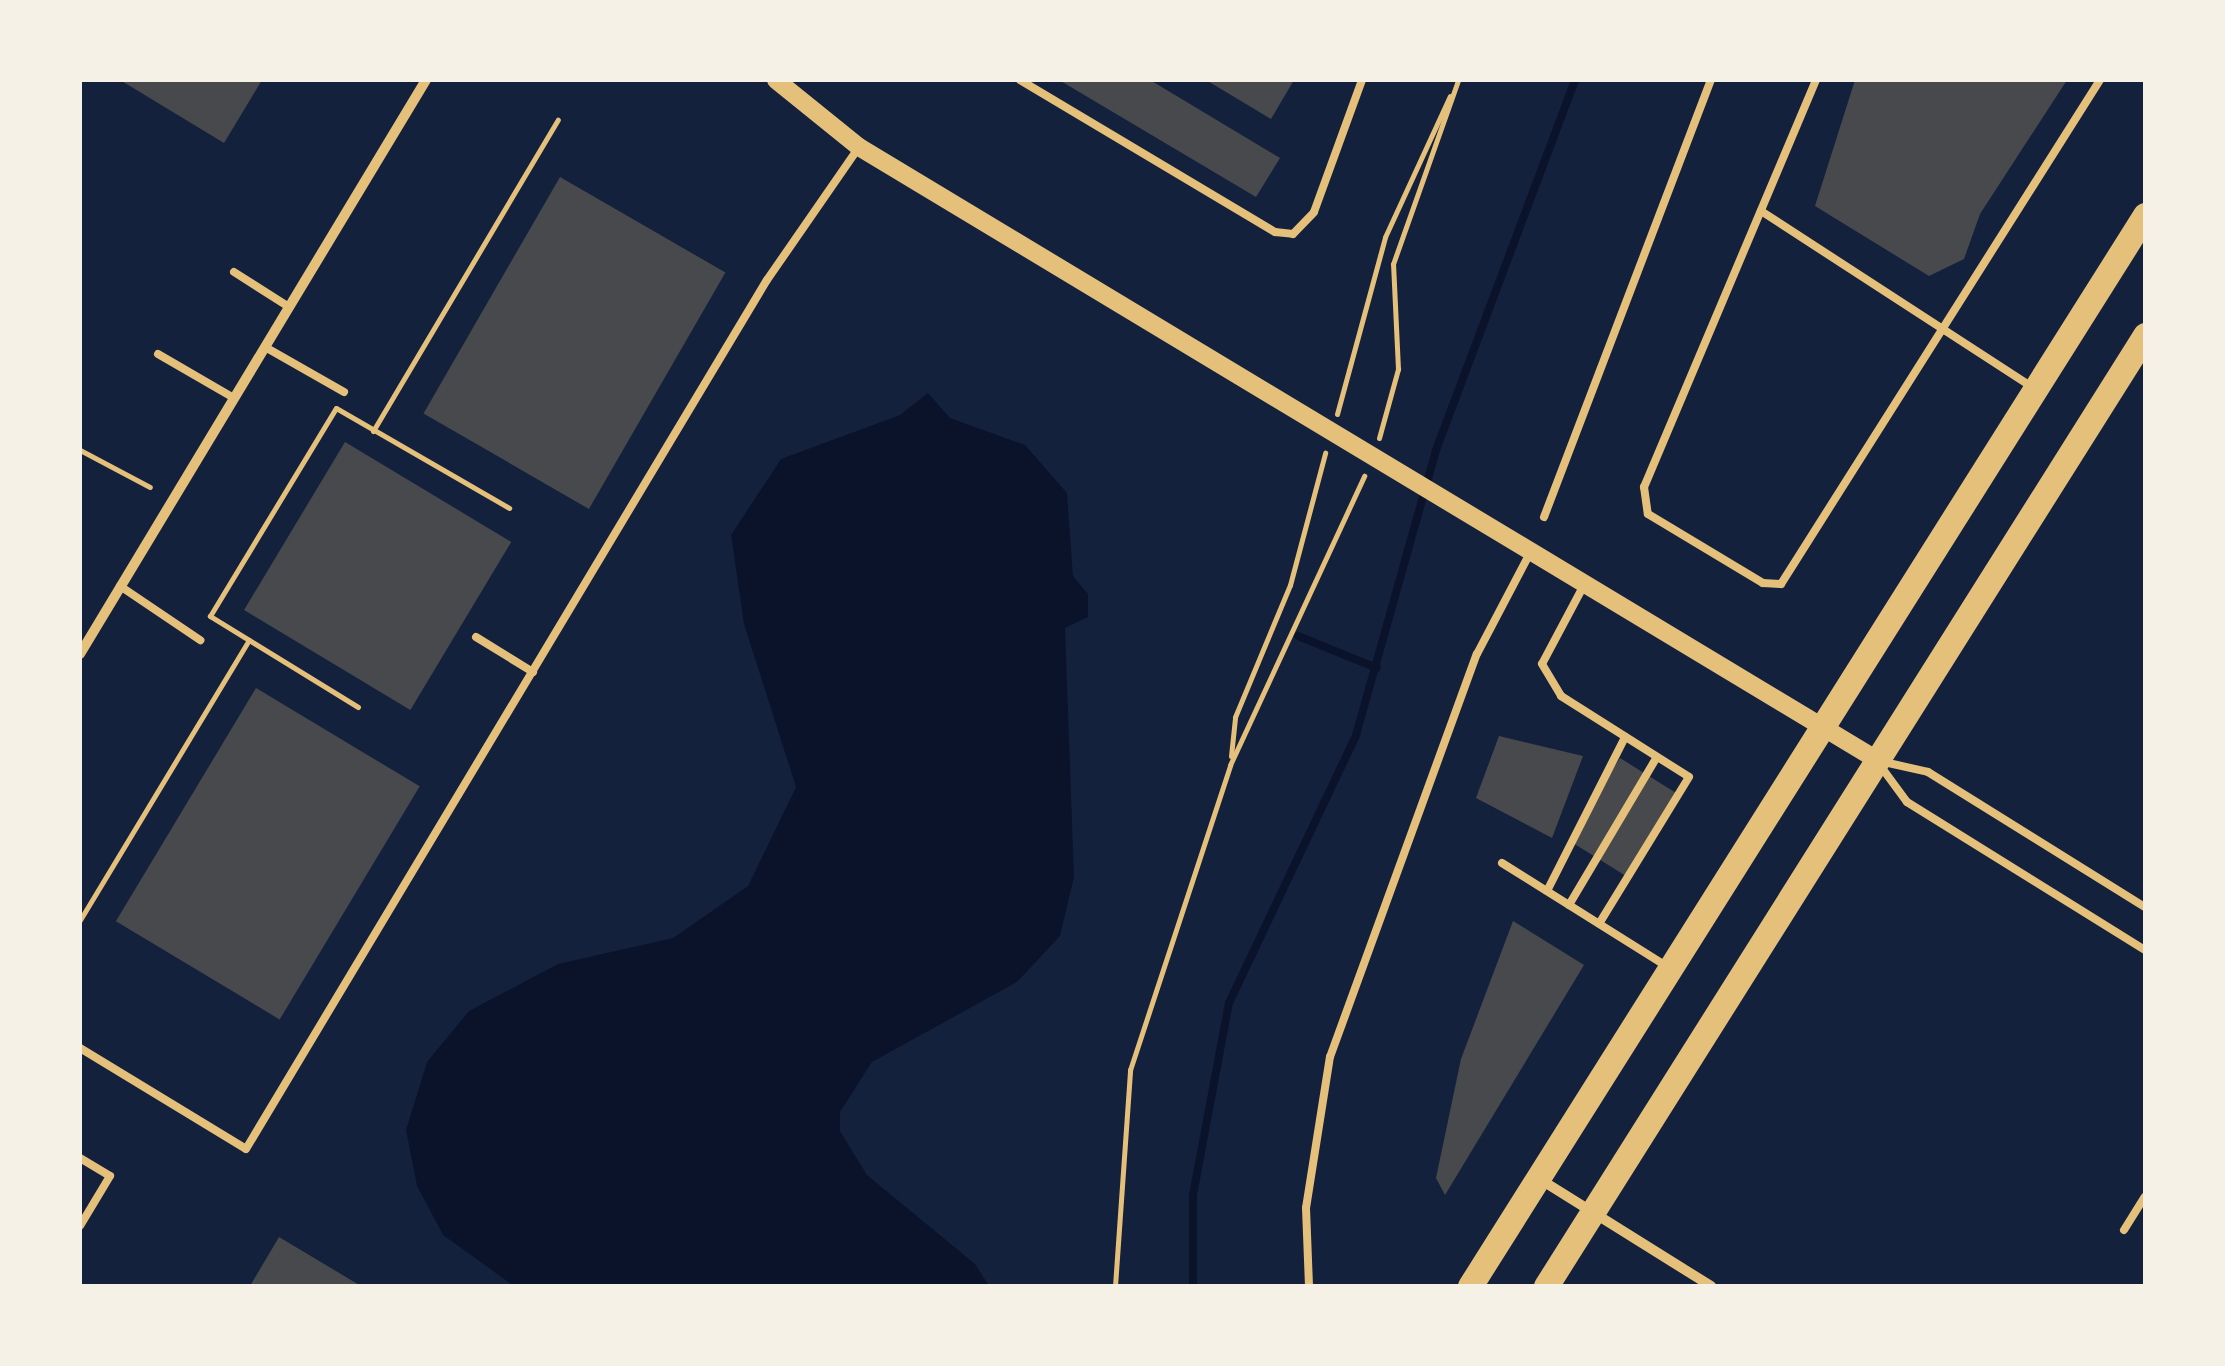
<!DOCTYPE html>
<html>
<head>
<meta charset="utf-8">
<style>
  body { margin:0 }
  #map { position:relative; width:2225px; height:1366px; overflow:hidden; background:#14213d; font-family:Inter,sans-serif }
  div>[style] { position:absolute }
  .water>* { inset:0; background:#0b132b }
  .stream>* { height:8px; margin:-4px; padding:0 4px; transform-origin:4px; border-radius:4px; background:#0b132b }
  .building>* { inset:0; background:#48494c; transform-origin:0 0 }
  .path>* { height:5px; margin:-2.5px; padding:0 2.5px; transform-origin:2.5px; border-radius:2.5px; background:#e5c07b }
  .service>* { height:8px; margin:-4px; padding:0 4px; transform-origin:4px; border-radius:4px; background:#e5c07b }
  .minor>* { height:10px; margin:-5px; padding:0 5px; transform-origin:5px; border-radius:5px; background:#e5c07b }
  .tertiary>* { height:18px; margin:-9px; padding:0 9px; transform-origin:9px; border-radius:9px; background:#e5c07b }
  .primary>* { height:25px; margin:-12.5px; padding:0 12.5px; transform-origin:12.5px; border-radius:12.5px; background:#e5c07b }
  span { translate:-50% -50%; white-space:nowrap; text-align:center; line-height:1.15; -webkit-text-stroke:10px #f6f1e7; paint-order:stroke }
  .frame { position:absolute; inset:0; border:82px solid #f6f1e7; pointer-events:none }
</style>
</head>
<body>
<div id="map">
  <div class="water">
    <div style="clip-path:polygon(928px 393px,950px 418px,1025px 445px,1067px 493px,1073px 576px,1088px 594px,1088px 617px,1065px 628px,1074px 877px,1060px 936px,1017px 982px,872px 1062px,840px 1112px,840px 1131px,867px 1175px,975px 1264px,989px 1286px,514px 1286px,443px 1235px,417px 1186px,406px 1130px,427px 1062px,469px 1011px,558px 964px,673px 938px,748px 886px,796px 787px,744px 624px,731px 535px,781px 459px,900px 415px)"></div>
  </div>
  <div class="stream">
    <div style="left:1298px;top:636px;width:85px;rotate:22.1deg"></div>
    <div style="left:1193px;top:1286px;width:91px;rotate:-90deg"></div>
    <div style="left:1193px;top:1195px;width:195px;rotate:-79.4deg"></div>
    <div style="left:1229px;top:1003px;width:297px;rotate:-64.6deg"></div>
    <div style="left:1356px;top:735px;width:296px;rotate:-74.3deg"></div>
    <div style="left:1436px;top:450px;width:395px;rotate:-69.4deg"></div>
  </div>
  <div class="building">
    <div style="clip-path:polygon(120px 80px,262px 80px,224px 143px)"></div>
    <div style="clip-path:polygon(1059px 80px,1150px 80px,1280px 158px,1256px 197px)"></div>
    <div style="clip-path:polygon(1206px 80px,1294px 80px,1271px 119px)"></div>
    <div style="clip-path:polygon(1855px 80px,2067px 80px,1980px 214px,1964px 259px,1929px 276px,1815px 206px)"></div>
    <div style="left:560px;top:177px;width:191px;height:273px;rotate:30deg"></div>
    <div style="left:345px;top:442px;width:194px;height:196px;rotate:31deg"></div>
    <div style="left:256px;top:688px;width:191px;height:272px;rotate:31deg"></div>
    <div style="clip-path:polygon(1499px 736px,1583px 756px,1552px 838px,1476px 798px)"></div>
    <div style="left:1620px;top:758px;width:70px;height:97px;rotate:32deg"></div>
    <div style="clip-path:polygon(1513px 921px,1584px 965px,1445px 1195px,1436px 1178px,1461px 1059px)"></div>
    <div style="clip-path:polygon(279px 1237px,361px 1286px,250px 1286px)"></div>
  </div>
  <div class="path">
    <div style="left:1337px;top:414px;width:183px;rotate:-74.8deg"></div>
    <div style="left:1385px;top:237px;width:155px;rotate:-65.3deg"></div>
    <div style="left:373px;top:431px;width:362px;rotate:-59.3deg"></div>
    <div style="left:1379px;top:438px;width:72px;rotate:-74.6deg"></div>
    <div style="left:1398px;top:369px;width:105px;rotate:-92.7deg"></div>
    <div style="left:1393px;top:264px;width:195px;rotate:-70.5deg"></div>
    <div style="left:80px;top:450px;width:79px;rotate:27.9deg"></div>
    <div style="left:358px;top:707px;width:174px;rotate:-148.4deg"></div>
    <div style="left:210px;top:616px;width:243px;rotate:-58.8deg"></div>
    <div style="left:336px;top:408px;width:200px;rotate:30deg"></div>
    <div style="left:1231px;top:756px;width:39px;rotate:-84deg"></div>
    <div style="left:1235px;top:717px;width:143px;rotate:-67.4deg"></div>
    <div style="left:1290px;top:585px;width:137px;rotate:-75.1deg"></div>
    <div style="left:80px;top:920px;width:327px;rotate:-58.9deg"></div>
    <div style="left:1115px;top:1286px;width:217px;rotate:-86deg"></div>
    <div style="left:1130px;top:1070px;width:321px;rotate:-71.8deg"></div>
    <div style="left:1230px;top:765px;width:319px;rotate:-65.1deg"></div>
  </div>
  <div class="service">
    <div style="left:1020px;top:80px;width:297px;rotate:30.8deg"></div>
    <div style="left:1275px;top:232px;width:18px;rotate:6deg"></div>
    <div style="left:1293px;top:234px;width:30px;rotate:-46deg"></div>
    <div style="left:1314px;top:212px;width:140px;rotate:-70deg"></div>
    <div style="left:1816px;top:80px;width:442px;rotate:112.9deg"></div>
    <div style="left:1644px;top:487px;width:27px;rotate:82deg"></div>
    <div style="left:1648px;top:514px;width:134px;rotate:31deg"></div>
    <div style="left:1763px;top:583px;width:18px;rotate:3deg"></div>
    <div style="left:1781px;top:584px;width:596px;rotate:-57.67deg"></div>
    <div style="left:1761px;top:211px;width:323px;rotate:33deg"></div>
    <div style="left:234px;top:272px;width:65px;rotate:32.5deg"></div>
    <div style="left:265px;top:347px;width:91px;rotate:29.7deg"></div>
    <div style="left:158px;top:354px;width:88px;rotate:30.1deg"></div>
    <div style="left:1544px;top:517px;width:468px;rotate:-69.1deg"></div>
    <div style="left:1584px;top:585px;width:89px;rotate:118deg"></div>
    <div style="left:1542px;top:664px;width:37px;rotate:59deg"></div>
    <div style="left:1561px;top:696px;width:151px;rotate:32.3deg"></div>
    <div style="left:1689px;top:777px;width:172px;rotate:121.5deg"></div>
    <div style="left:120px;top:586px;width:97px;rotate:34deg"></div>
    <div style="left:476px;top:637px;width:67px;rotate:31.6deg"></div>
    <div style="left:1884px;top:762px;width:45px;rotate:12.8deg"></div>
    <div style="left:1928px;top:772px;width:256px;rotate:31.9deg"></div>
    <div style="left:1879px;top:764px;width:47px;rotate:53.6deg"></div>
    <div style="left:1907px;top:802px;width:280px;rotate:31.9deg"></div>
    <div style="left:1502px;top:863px;width:196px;rotate:32.1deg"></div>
    <div style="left:1547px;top:891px;width:173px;rotate:-63.1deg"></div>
    <div style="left:1569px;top:905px;width:172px;rotate:-59.3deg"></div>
    <div style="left:80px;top:1048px;width:194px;rotate:31.3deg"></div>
    <div style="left:246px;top:1149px;width:1013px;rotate:-59.06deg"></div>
    <div style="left:767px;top:280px;width:162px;rotate:-55.3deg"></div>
    <div style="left:80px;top:1158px;width:35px;rotate:31deg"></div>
    <div style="left:110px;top:1176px;width:58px;rotate:121deg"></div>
    <div style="left:2124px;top:1230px;width:39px;rotate:-58deg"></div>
    <div style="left:1309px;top:1286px;width:78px;rotate:-92.2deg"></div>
    <div style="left:1306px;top:1208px;width:153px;rotate:-81deg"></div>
    <div style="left:1330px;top:1057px;width:429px;rotate:-70deg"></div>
    <div style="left:1477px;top:654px;width:116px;rotate:-62.3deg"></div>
  </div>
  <div class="minor">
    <div style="left:80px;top:654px;width:670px;rotate:-58.92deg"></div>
    <div style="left:1538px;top:1178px;width:204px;rotate:32deg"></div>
  </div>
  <div class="tertiary">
    <div style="left:776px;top:80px;width:107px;rotate:38.9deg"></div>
    <div style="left:859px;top:147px;width:1188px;rotate:31.05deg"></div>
  </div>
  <div class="primary">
    <div style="left:1470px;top:1286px;width:1266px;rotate:-57.78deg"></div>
    <div style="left:1546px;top:1286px;width:1124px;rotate:-57.79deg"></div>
  </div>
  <div class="frame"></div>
</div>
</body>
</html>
